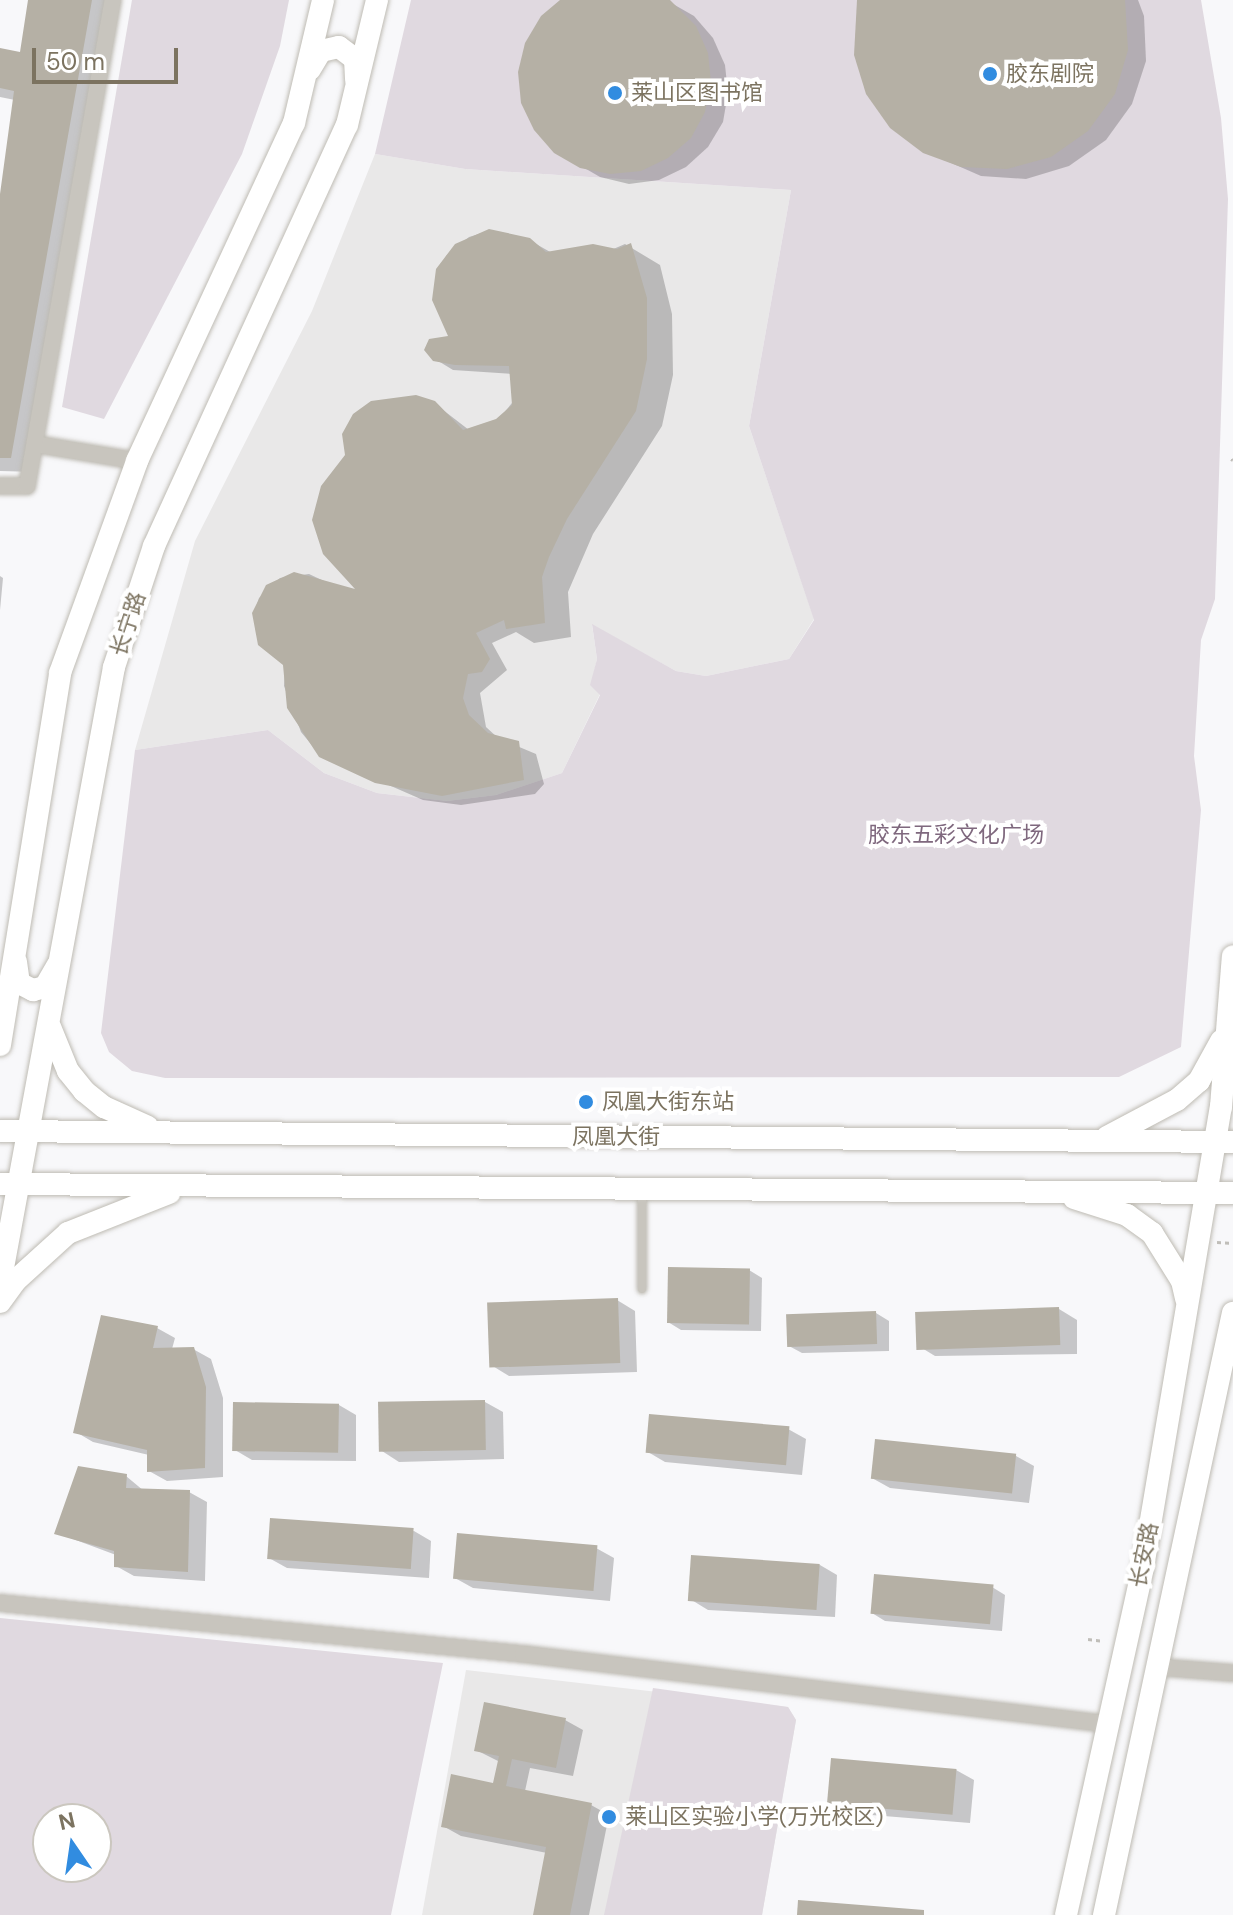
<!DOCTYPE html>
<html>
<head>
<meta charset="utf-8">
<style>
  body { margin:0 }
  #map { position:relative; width:1233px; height:1915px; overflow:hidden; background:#f8f8fa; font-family:"DM Sans","Noto Sans SC",sans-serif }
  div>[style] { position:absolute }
  .built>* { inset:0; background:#e9e8e8 }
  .green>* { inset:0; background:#e0d9e0 }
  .shadow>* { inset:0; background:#0003 }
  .building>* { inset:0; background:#b5b0a5; transform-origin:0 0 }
  .path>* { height:3px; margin-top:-1.5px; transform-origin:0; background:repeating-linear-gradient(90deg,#c0beb9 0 4px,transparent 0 8px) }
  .roads { filter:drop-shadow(0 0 2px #bebbb3) drop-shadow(0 0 2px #bebbb3) }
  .lane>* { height:8px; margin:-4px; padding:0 4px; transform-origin:4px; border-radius:4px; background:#c8c5be }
  .street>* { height:16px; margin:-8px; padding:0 8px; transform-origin:8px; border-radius:8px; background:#c8c5be }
  .secondary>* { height:22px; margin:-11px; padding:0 11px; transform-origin:11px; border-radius:11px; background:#fff }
  .dots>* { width:22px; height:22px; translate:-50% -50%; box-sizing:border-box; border:4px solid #fff; border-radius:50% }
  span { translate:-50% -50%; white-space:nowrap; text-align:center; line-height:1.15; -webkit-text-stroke:8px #fff; paint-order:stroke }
  .poi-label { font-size:22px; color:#7c7360 }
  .left { translate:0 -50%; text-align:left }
  .street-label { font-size:22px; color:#7c7360 }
  .park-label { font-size:22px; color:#7f687e }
  .north { position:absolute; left:32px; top:1803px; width:80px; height:80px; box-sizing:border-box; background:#fff; border:2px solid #cbc7bf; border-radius:50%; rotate:347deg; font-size:22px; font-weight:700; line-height:32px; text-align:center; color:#7c7360 }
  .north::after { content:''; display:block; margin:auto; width:28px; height:36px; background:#318ce0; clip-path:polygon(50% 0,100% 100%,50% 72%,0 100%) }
  .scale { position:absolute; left:32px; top:48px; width:146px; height:36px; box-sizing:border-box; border:4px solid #7c7360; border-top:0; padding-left:10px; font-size:24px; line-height:28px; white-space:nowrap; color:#7c7360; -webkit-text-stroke:6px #fff; paint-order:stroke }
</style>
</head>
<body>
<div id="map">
  <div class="built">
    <div style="clip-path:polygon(375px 154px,465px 169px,791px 190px,749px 426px,814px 619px,789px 659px,706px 676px,676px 671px,592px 625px,597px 659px,591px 685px,600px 694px,562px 773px,496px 795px,447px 801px,377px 793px,324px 773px,268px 730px,135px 750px,195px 541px,312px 311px)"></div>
    <div style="clip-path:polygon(466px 1670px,788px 1707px,796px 1720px,762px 1915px,422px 1915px)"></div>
  </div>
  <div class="green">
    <div style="clip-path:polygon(132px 0,289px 0,280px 46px,242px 154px,104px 419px,62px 407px)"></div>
    <div style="clip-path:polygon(411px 0,1201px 0,1221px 118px,1228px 199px,1215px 599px,1201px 640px,1194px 756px,1201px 810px,1181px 1047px,1119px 1077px,165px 1078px,132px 1071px,109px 1052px,101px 1033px,135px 750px,268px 730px,324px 773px,377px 793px,447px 801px,496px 795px,562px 773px,600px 695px,590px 685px,597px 659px,592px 624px,676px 671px,706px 676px,789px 659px,814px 620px,749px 426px,791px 190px,465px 169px,375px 154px)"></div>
    <div style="clip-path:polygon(evenodd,0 1618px,443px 1663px,391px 1915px,0 1915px,0 1618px,48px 1819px,96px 1819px,96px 1867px,48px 1867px,48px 1819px)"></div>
    <div style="clip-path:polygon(653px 1688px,788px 1707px,796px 1720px,762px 1915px,604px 1915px)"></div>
  </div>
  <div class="shadow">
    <div style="clip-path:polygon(30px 0,120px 0,37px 472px,0 471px,0 209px,15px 100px,0 97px,0 50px,22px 55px)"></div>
    <div style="clip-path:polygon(563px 0,666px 0,694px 16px,713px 38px,725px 65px,728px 93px,723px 122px,708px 147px,686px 167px,659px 180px,629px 184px,600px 177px,555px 151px)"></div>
    <div style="clip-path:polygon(859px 0,1138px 0,1144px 16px,1146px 61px,1132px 104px,1106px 140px,1069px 166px,1026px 179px,981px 176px,924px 151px,856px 55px)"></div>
    <div style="clip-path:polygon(489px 231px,529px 240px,552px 253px,611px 250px,625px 244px,660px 265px,672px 314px,673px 375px,662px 426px,593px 534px,568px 592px,571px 637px,534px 643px,516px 632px,492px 643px,507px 670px,480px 693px,486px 727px,498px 738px,536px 754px,544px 784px,535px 794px,461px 805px,423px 800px,320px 755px,301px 732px,284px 686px,285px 667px,254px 613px,259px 598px,280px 578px,309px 574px,341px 589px,360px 591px,434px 403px,469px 430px,497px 421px,517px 397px,512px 374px,453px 370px,435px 359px,452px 337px,434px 300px,446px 256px,469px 237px)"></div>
    <div style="clip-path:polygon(0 576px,3px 578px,0 610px)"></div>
    <div style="clip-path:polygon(749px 1270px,762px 1278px,761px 1331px,681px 1330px,668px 1322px)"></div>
    <div style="clip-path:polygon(617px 1300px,635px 1311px,637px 1372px,509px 1376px,491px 1365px)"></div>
    <div style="clip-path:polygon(1059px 1309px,1077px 1320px,1077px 1354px,935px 1356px,917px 1345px)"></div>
    <div style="clip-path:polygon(876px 1313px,889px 1321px,889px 1351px,802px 1353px,789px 1346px)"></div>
    <div style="clip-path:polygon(157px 1328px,175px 1338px,172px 1349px,193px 1349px,211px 1359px,223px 1398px,223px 1477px,167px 1481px,149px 1471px,149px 1455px,93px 1442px,76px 1432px)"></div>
    <div style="clip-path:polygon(485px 1402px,503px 1412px,504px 1459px,399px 1462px,382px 1451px)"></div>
    <div style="clip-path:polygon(339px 1405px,356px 1415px,356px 1461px,252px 1460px,235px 1450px)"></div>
    <div style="clip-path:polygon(788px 1429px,806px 1439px,802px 1475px,665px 1462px,648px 1452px)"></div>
    <div style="clip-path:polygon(876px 1441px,1016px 1456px,1034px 1466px,1029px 1503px,890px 1488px,872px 1478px)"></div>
    <div style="clip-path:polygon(126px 1476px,144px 1491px,189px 1492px,207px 1502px,205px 1581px,134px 1576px,116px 1566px,116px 1555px,57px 1533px)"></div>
    <div style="clip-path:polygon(414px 1531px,431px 1541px,429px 1578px,287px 1568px,269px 1558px)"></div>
    <div style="clip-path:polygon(596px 1548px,614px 1558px,610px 1601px,473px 1588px,455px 1578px)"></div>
    <div style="clip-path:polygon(820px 1565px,837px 1575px,835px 1617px,708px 1610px,690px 1599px)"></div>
    <div style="clip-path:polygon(992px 1587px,1005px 1595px,1002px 1631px,885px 1621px,872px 1613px)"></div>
    <div style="clip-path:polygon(565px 1720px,583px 1730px,573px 1776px,530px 1768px,525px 1791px,591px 1805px,609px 1815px,589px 1915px,535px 1915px,547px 1853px,461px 1836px,443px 1826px,495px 1785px,500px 1762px,476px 1750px)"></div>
    <div style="clip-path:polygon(956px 1770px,974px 1780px,970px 1823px,847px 1813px,829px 1803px)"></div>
  </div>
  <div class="building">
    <div style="clip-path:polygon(28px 0,92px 0,11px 458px,0 458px,0 194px,14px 91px,0 88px,0 48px,20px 52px)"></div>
    <div style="clip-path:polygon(560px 0,670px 0,696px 26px,708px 53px,711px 82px,705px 112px,691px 138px,668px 158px,641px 171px,610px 174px,580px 168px,554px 153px,534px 130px,521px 103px,518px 72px,525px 43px,541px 16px)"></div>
    <div style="clip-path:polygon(857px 0,1125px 0,1128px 50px,1115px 94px,1088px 131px,1051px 157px,1007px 169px,961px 167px,923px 153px,890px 128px,866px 94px,854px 55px)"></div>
    <div style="clip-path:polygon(489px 229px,530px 238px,546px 252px,593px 244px,617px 249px,631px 243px,647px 298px,647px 359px,636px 411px,567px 519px,549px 557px,542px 577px,545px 623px,506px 629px,504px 620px,476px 633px,490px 659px,482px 672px,468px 674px,463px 698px,469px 715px,488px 733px,519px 741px,524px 780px,442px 796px,375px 783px,319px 757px,287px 708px,283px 665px,258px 645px,252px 613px,266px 585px,294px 572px,355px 589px,323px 554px,312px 520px,321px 486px,345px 455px,342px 434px,353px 414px,371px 401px,416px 395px,435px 401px,463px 430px,496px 419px,512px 405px,509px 366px,455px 365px,433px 361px,424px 350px,429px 339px,448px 336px,432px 300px,436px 269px,455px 244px)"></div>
    <div style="left:668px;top:1267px;width:82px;height:56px;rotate:1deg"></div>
    <div style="left:618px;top:1298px;width:65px;height:131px;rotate:88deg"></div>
    <div style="left:1059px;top:1307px;width:38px;height:144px;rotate:88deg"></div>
    <div style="left:876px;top:1311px;width:33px;height:90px;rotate:88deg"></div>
    <div style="clip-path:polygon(101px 1315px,158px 1326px,153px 1348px,194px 1347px,206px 1387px,205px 1468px,147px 1472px,147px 1450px,73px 1433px)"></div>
    <div style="left:485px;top:1400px;width:50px;height:107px;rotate:89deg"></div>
    <div style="left:233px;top:1402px;width:106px;height:49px;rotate:1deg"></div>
    <div style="left:649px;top:1414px;width:141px;height:39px;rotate:5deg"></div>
    <div style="left:875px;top:1439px;width:142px;height:40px;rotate:6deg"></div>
    <div style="clip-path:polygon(78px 1466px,127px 1474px,126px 1488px,190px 1490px,188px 1572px,114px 1567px,114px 1551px,54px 1534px)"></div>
    <div style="left:270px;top:1518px;width:144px;height:41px;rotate:4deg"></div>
    <div style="left:457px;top:1533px;width:141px;height:46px;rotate:5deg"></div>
    <div style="left:691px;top:1555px;width:129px;height:46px;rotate:4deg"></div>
    <div style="left:874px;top:1574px;width:120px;height:40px;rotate:5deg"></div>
    <div style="clip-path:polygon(484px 1702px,566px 1718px,556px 1768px,512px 1759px,506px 1786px,592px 1803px,570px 1915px,533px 1915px,546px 1847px,441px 1827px,451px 1774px,493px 1783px,499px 1756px,474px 1751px)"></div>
    <div style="left:831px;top:1758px;width:126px;height:46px;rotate:5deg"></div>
    <div style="clip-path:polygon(798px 1900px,924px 1910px,924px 1915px,797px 1915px)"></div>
  </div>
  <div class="path">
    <div style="left:1231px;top:459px;width:2px;rotate:27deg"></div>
    <div style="left:1217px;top:1242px;width:16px;rotate:4deg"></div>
    <div style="left:1088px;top:1639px;width:16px;rotate:7deg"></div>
  </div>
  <div class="roads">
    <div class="lane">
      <div style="left:642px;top:1190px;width:99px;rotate:90deg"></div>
    </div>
    <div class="street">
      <div style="left:35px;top:444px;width:103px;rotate:9.5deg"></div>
      <div style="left:0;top:486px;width:27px"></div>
      <div style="left:27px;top:486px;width:494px;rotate:-80deg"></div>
      <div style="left:0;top:1603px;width:525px;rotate:5.57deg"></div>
      <div style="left:523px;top:1654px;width:589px;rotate:6.82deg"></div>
      <div style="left:1157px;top:1667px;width:76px;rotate:4.5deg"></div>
    </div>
    <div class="secondary">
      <div style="left:310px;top:69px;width:21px;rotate:-59deg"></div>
      <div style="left:321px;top:51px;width:18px;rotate:-13deg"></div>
      <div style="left:339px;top:47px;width:20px;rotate:37deg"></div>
      <div style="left:355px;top:59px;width:21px;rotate:87deg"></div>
      <div style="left:16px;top:962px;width:21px;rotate:82deg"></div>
      <div style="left:19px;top:983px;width:16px;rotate:27deg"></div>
      <div style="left:33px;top:990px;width:12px;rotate:-14deg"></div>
      <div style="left:45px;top:987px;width:24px;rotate:-60deg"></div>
      <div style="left:50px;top:1027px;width:48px;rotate:67.8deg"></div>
      <div style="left:68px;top:1071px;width:26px;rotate:51deg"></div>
      <div style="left:84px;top:1091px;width:26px;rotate:39deg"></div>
      <div style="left:104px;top:1107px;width:48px;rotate:24.4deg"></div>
      <div style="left:0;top:1045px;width:377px;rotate:-80.8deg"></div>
      <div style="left:60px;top:673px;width:226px;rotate:-70deg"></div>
      <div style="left:137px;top:461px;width:373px;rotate:-65.1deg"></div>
      <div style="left:294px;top:123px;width:126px;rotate:-76.7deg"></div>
      <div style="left:0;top:1131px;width:1233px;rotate:0.51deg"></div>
      <div style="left:1107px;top:1137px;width:79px;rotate:-27.9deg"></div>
      <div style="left:1177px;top:1100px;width:29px;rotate:-41deg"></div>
      <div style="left:1199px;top:1081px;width:46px;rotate:-61.2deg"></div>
      <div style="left:0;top:1184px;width:1233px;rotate:0.42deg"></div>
      <div style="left:1074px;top:1198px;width:56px;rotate:17.8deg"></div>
      <div style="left:1127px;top:1215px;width:31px;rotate:36deg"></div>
      <div style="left:1152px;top:1233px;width:57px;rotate:58deg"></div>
      <div style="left:1182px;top:1281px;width:18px;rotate:77deg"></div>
      <div style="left:0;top:1284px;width:627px;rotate:-79.53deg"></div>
      <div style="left:114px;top:667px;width:127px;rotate:-71.7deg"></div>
      <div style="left:154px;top:546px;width:463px;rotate:-65.4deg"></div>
      <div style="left:347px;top:125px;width:129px;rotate:-76.5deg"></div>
      <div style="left:0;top:1302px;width:26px;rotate:-54deg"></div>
      <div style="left:15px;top:1281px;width:72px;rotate:-42.2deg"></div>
      <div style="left:68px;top:1233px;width:109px;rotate:-21.6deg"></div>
      <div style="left:1066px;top:1915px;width:356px;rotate:-77.5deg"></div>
      <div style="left:1143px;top:1567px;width:467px;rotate:-80.4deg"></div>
      <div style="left:1221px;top:1107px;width:151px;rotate:-85.5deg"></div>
      <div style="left:1104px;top:1915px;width:616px;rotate:-77.91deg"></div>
    </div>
  </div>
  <div class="dots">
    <div style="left:990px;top:74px;background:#318ce0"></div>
    <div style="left:615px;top:93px;background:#318ce0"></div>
    <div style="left:586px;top:1102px;background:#318ce0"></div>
    <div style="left:609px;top:1817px;background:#318ce0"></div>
  </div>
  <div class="poi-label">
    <span class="left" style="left:1006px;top:74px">胶东剧院</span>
    <span class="left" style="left:631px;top:93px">莱山区图书馆</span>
    <span class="left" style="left:602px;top:1102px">凤凰大街东站</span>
    <span class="left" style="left:625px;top:1817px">莱山区实验小学(万光校区)</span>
  </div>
  <div class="street-label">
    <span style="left:128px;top:624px;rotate:-72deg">长宁路</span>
    <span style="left:616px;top:1137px">凤凰大街</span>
    <span style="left:1144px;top:1555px;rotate:-79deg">长安路</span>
  </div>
  <div class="park-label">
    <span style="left:956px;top:835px">胶东五彩文化广场</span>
  </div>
  <div class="north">N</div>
  <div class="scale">50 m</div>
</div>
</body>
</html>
